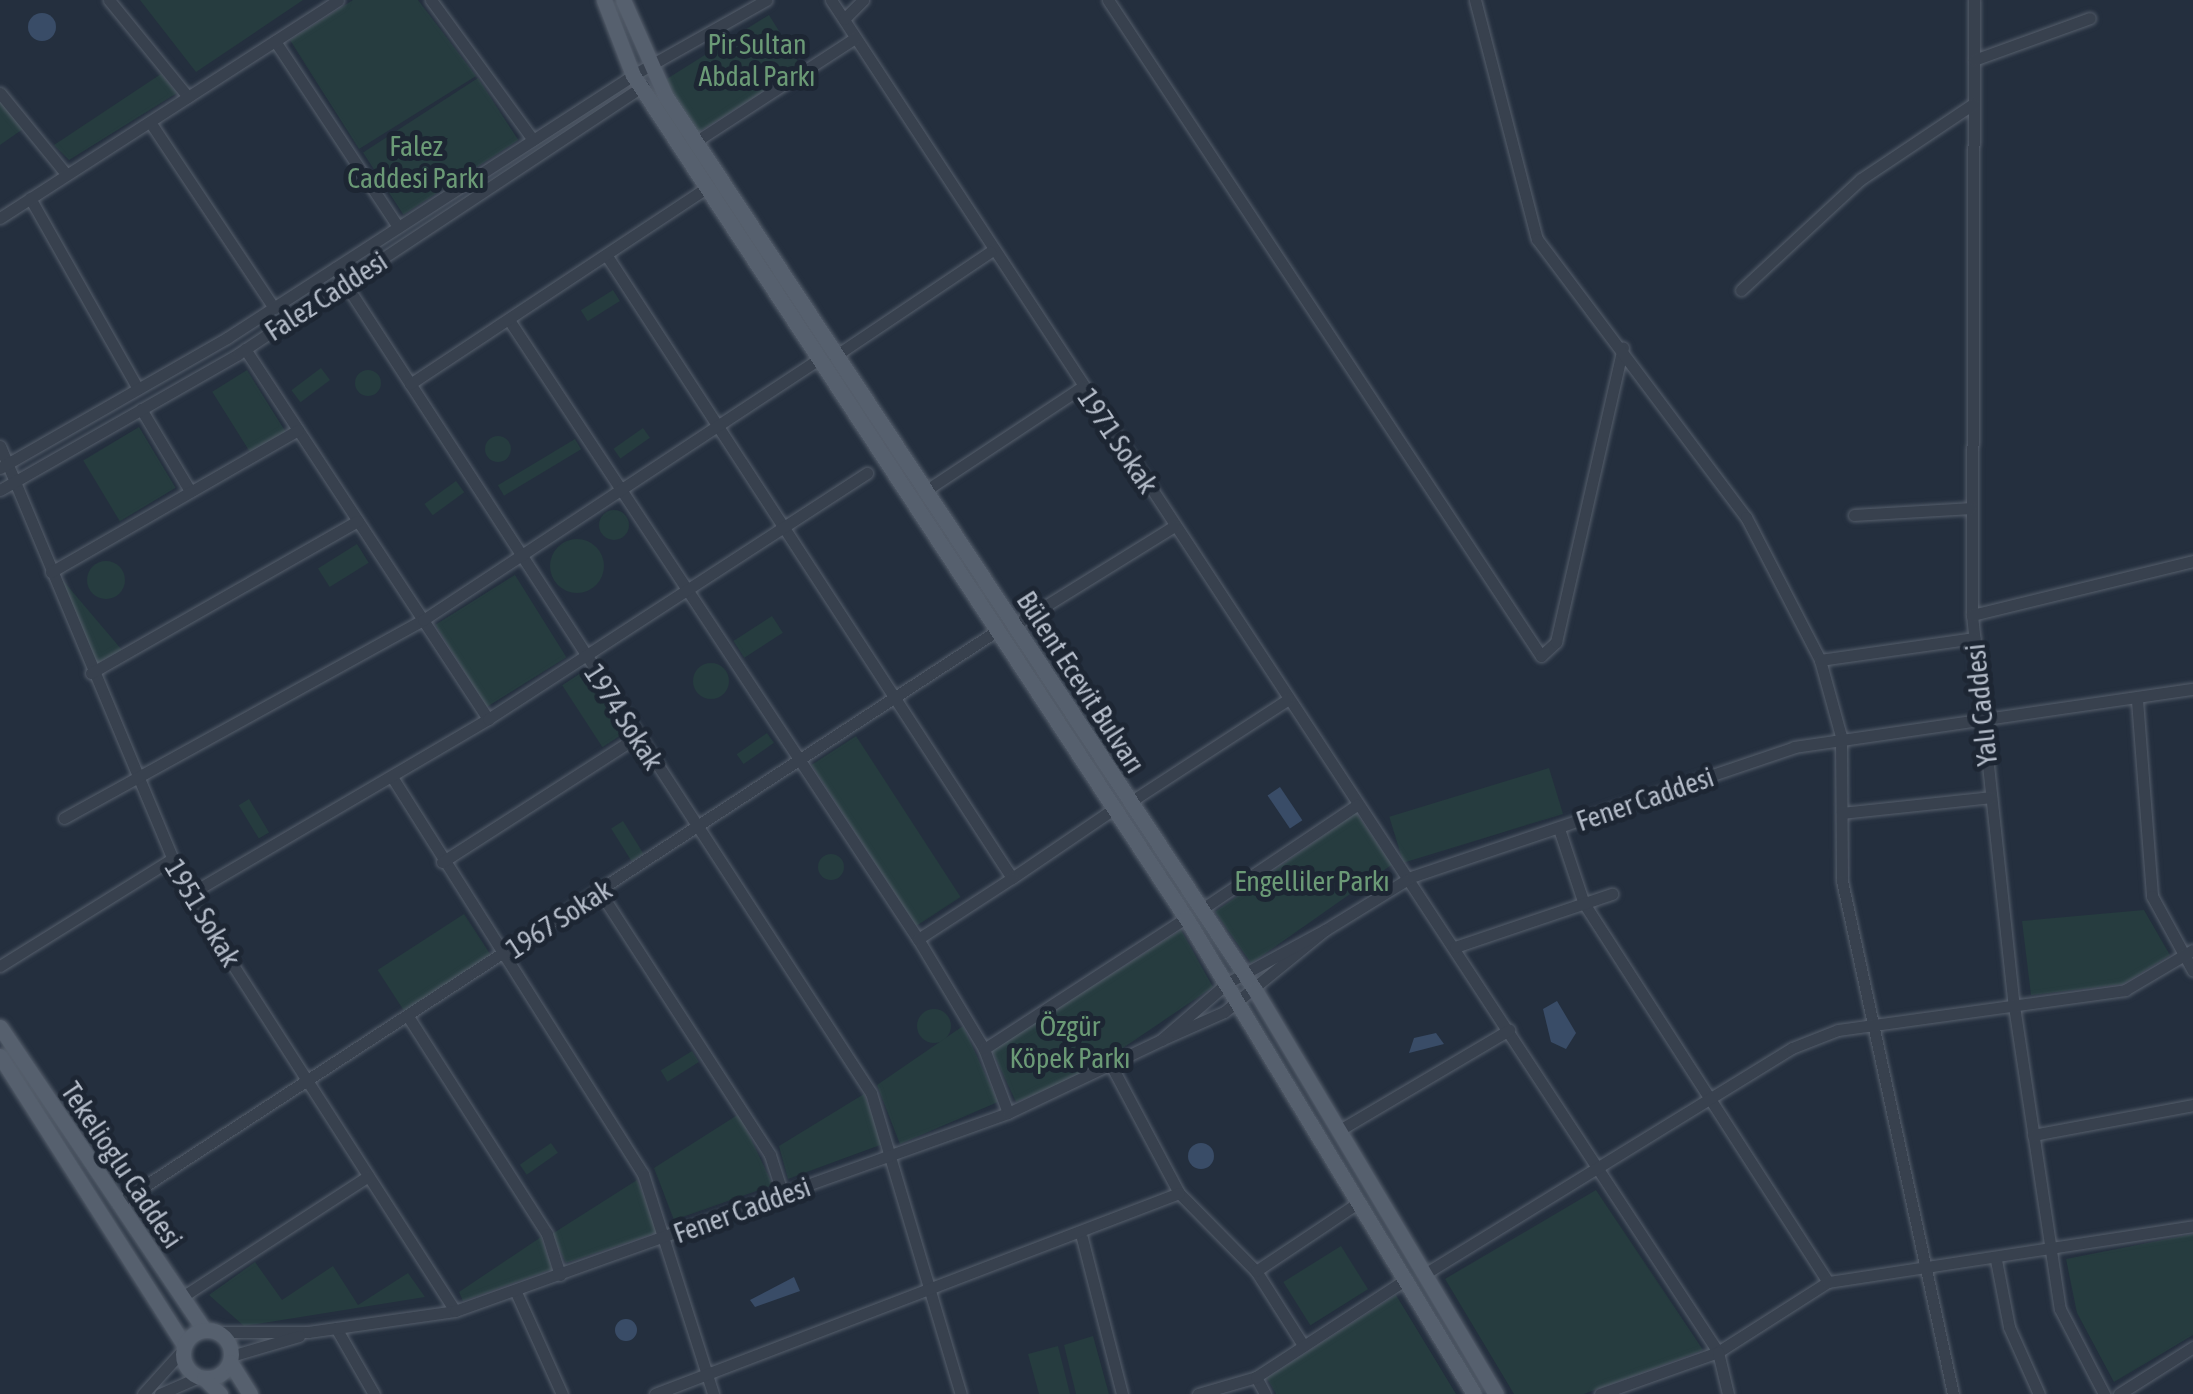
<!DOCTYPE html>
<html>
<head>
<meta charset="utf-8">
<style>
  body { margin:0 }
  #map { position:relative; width:2193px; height:1394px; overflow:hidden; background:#242f3e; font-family:"Asap Condensed",sans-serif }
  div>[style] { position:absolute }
  .green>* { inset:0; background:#263c3f; transform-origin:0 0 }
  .round { border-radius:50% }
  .water>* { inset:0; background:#394c67; transform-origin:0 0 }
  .roads { filter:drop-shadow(0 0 2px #565f6c) drop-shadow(0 0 2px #565f6c) }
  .minor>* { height:11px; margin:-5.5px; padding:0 5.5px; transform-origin:5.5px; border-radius:5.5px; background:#38414e }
  .major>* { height:15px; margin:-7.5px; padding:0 7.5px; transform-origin:7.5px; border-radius:7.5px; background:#56606e }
  .major>.ring { margin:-7.5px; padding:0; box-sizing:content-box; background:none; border:15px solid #56606e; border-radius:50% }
  span { translate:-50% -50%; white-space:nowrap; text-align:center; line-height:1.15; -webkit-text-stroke:10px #1d2633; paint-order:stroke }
  .park-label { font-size:28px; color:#6b9a76 }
  .street-label { font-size:28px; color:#b4bcc9 }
</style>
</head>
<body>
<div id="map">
  <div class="green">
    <div style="clip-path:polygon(140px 0,303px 0,196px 72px)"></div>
    <div style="clip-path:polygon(353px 0,418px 0,476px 76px,359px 149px,290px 40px)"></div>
    <div style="left:769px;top:15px;width:62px;height:124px;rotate:58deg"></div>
    <div style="clip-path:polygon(161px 74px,177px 93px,69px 160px,54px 145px)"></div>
    <div style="left:478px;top:78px;width:74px;height:137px;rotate:57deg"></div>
    <div style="clip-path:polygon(0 101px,23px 129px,0 145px)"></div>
    <div style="left:613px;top:290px;width:13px;height:38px;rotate:58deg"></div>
    <div style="left:321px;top:368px;width:15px;height:37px;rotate:53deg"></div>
    <div style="left:247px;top:370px;width:78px;height:41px;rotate:58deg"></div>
    <div class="round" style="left:355px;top:370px;width:26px;height:26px"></div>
    <div style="left:139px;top:427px;width:71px;height:65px;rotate:59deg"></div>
    <div style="left:643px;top:428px;width:12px;height:36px;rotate:55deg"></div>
    <div class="round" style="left:485px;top:436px;width:26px;height:26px"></div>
    <div style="left:575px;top:439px;width:12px;height:90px;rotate:59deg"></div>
    <div style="left:456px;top:481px;width:14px;height:39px;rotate:54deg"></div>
    <div class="round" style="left:599px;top:510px;width:30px;height:30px"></div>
    <div class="round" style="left:550px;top:539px;width:54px;height:54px"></div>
    <div style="left:357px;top:544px;width:22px;height:46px;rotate:58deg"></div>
    <div class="round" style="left:87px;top:561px;width:38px;height:38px"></div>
    <div style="left:515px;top:575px;width:97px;height:94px;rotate:58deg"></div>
    <div style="clip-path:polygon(60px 577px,122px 650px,97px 664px)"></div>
    <div style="left:772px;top:616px;width:20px;height:46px;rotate:57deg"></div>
    <div class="round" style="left:693px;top:663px;width:36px;height:36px"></div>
    <div style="left:584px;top:671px;width:74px;height:26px;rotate:57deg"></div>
    <div style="left:767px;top:733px;width:12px;height:37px;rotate:55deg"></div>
    <div style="left:856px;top:736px;width:192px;height:53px;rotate:57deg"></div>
    <div style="left:1549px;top:768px;width:48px;height:167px;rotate:73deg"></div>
    <div style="left:249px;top:799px;width:39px;height:12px;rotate:59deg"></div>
    <div style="left:1356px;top:813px;width:63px;height:172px;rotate:55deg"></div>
    <div style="left:623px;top:821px;width:39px;height:14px;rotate:58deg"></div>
    <div class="round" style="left:818px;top:854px;width:26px;height:26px"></div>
    <div style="clip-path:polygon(2144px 910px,2170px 955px,2123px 984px,2031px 995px,2022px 921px)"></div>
    <div style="left:464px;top:914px;width:54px;height:103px;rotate:57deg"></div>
    <div style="clip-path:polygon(1181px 930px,1213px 987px,1086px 1073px,1016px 1102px,992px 1050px)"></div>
    <div class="round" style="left:917px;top:1009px;width:34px;height:34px"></div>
    <div style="clip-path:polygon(963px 1026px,998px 1102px,900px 1144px,877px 1085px)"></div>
    <div style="left:692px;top:1051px;width:13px;height:37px;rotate:58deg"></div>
    <div style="clip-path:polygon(864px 1094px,883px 1144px,788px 1179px,779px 1146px)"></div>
    <div style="clip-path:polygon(739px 1114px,773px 1185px,674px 1220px,654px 1168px)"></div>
    <div style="left:551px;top:1143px;width:12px;height:38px;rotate:55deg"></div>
    <div style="clip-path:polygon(637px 1180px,658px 1232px,566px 1263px,552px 1234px)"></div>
    <div style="clip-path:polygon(1596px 1190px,1703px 1350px,1584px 1394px,1514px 1394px,1445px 1279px)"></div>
    <div style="clip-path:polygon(2193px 1234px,2193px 1335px,2114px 1382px,2077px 1313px,2066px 1259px)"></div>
    <div style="clip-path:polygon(541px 1237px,552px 1269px,463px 1301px,459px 1292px)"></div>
    <div style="left:1341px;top:1246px;width:51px;height:68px;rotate:58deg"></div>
    <div style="clip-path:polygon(255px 1262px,282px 1300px,333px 1266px,358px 1305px,408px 1273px,425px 1297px,244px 1326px,209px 1295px)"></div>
    <div style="clip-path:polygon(1396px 1295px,1456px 1394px,1276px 1394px,1267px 1378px)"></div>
    <div style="clip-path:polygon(1093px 1336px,1109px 1394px,1076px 1394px,1064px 1345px)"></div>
    <div style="clip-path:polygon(1058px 1346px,1070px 1394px,1039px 1394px,1028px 1354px)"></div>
  </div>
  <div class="water">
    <div class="round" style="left:28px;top:13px;width:28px;height:28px"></div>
    <div style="left:1280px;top:787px;width:40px;height:15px;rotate:56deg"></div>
    <div style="clip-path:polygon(1557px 1001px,1576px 1033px,1566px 1049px,1551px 1042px,1543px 1009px)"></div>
    <div style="clip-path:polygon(1436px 1033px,1444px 1044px,1409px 1053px,1414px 1038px)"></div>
    <div class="round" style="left:1188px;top:1143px;width:26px;height:26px"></div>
    <div style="clip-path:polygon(794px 1277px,800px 1291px,755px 1307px,750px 1300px)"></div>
    <div class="round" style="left:615px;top:1319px;width:22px;height:22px"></div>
  </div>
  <div class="roads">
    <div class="minor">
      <div style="left:109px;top:0;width:125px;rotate:50.8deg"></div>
      <div style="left:431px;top:0;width:173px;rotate:53.9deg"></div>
      <div style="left:831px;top:0;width:1617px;rotate:56.73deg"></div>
      <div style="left:1718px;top:1352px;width:130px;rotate:-32.5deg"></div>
      <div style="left:1828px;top:1282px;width:450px;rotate:-122.8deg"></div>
      <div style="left:1584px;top:904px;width:79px;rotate:-108.4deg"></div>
      <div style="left:1108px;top:0;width:786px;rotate:56.57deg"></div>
      <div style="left:1541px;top:656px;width:21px;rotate:-43deg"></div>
      <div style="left:1556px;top:642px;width:302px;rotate:-77.2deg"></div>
      <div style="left:1475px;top:0;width:247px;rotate:75.5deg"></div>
      <div style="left:1537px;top:239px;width:348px;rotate:53.1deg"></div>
      <div style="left:1746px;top:517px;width:161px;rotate:62.6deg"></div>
      <div style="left:1820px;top:660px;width:79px;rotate:74.6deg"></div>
      <div style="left:1841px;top:736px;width:145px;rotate:89.6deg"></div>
      <div style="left:1842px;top:881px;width:525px;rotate:77.79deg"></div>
      <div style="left:1974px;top:0;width:615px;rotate:90.19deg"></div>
      <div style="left:1972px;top:615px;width:393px;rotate:83.9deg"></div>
      <div style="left:2014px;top:1006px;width:306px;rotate:81.4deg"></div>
      <div style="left:2060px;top:1309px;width:96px;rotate:62.6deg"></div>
      <div style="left:844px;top:19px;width:27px;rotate:-45deg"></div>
      <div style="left:275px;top:41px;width:223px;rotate:56.5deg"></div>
      <div style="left:1974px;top:60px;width:123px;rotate:-19.9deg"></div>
      <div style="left:0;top:93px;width:104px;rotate:50.8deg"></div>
      <div style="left:150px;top:122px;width:224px;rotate:56.3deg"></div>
      <div style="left:695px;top:142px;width:191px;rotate:-33deg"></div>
      <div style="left:30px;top:198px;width:219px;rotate:60.5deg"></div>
      <div style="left:0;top:218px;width:402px;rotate:-32.8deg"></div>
      <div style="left:607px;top:256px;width:742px;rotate:56.93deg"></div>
      <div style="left:1012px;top:878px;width:125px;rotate:-34.2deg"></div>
      <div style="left:335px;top:268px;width:984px;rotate:56.99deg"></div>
      <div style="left:871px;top:1093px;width:314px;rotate:73.4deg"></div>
      <div style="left:1741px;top:290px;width:163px;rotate:-42.8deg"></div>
      <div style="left:1861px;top:179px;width:135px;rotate:-33.8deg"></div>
      <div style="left:509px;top:320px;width:742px;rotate:56.55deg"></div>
      <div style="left:918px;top:939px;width:128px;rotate:59deg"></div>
      <div style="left:984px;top:1049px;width:68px;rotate:69.4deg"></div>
      <div style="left:245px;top:349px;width:443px;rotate:56.7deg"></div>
      <div style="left:835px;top:356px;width:187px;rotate:-33.9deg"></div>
      <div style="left:410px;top:384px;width:355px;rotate:-33.5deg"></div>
      <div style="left:141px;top:409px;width:96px;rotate:59.1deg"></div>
      <div style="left:0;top:446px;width:487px;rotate:67.3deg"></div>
      <div style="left:188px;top:895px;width:494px;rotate:57.3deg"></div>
      <div style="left:0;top:468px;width:262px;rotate:-29.8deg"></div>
      <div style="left:227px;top:338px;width:484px;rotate:-32.9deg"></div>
      <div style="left:633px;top:75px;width:153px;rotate:-29.4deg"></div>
      <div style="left:0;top:490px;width:274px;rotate:-29.7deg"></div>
      <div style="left:238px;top:354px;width:486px;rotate:-33.5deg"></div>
      <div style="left:925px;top:491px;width:188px;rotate:-33.5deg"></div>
      <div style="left:1854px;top:515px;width:117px;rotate:-3.4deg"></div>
      <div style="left:51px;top:572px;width:285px;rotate:-29.9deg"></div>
      <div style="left:1972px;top:615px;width:228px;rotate:-13.7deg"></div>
      <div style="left:1013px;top:626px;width:190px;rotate:-31.8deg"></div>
      <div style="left:1820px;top:660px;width:156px;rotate:-8.1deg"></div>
      <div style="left:91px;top:673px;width:307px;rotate:-29.7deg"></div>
      <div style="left:2137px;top:700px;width:197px;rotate:85.6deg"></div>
      <div style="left:2152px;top:896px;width:85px;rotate:61.3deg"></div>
      <div style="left:392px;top:777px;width:470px;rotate:57.7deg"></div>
      <div style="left:643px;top:1174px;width:231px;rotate:72.3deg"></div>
      <div style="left:1130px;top:802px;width:187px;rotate:-33deg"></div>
      <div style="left:1842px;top:813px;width:150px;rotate:-6.1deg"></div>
      <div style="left:64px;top:818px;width:410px;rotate:-28.9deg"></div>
      <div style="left:423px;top:620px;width:473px;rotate:-33.4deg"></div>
      <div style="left:442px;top:862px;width:232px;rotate:-32.7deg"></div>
      <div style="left:600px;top:892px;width:313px;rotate:57.1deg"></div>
      <div style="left:770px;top:1155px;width:42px;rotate:72deg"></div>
      <div style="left:188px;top:895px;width:348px;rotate:-30.4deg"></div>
      <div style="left:488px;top:719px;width:452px;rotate:-33deg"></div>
      <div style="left:1202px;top:909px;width:187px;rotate:-33.9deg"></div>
      <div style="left:1325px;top:930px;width:101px;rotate:-31.6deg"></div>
      <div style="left:1411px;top:877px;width:404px;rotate:-18.7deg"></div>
      <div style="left:1794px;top:747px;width:403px;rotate:-8.3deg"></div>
      <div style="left:1325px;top:930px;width:130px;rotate:140.9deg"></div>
      <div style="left:1224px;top:1012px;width:69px;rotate:156deg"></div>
      <div style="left:1161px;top:1040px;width:87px;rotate:-40.8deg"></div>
      <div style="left:1227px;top:983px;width:111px;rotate:-28.4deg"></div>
      <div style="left:918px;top:939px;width:112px;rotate:-33deg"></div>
      <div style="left:1455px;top:947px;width:166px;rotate:-18.7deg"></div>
      <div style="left:0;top:966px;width:200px;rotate:-31.9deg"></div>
      <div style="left:409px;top:1018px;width:256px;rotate:57.4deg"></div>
      <div style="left:547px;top:1234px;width:43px;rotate:72.4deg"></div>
      <div style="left:984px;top:1049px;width:241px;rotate:-33deg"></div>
      <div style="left:1112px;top:1067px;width:143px;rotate:62deg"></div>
      <div style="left:1179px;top:1193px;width:110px;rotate:45.4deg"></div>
      <div style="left:1256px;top:1271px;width:88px;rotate:57.6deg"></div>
      <div style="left:1338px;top:1131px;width:199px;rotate:-30.6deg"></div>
      <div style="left:2033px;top:1135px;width:163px;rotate:-10.6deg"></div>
      <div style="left:117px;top:1204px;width:1051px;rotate:-33.09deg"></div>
      <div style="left:1082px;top:1238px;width:161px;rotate:75.6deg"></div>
      <div style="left:1996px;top:1260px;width:68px;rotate:79deg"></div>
      <div style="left:2009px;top:1327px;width:73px;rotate:65.9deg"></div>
      <div style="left:1256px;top:1271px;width:124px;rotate:-33.8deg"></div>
      <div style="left:1423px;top:1275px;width:433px;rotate:-31.6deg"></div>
      <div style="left:1792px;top:1048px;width:49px;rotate:-21.4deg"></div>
      <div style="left:1838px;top:1030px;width:290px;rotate:-7.9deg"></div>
      <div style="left:2125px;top:990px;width:79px;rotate:-30.5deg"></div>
      <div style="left:1828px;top:1282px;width:369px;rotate:-8.7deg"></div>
      <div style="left:515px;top:1290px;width:114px;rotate:65.7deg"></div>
      <div style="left:182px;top:1297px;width:222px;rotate:-33deg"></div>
      <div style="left:336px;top:1328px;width:76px;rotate:60.1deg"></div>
      <div style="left:218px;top:1332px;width:90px"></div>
      <div style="left:308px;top:1332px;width:148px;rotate:-8.1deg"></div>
      <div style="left:455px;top:1311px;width:587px;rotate:-19.7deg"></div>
      <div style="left:1008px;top:1113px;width:170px;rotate:-25.5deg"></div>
      <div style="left:231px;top:1356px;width:71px;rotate:-16.4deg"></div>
      <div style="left:1256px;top:1377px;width:19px;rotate:62deg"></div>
      <div style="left:143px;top:1394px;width:58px;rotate:-47.8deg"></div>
      <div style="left:160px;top:1394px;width:43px;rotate:-23.6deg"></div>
      <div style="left:655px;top:1394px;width:561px;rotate:-20.99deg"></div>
      <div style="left:1198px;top:1394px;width:60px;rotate:-16.3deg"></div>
      <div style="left:1256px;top:1377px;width:178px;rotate:-33.1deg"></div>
      <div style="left:1600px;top:1394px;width:125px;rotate:-19.6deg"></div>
      <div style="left:1718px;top:1352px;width:43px;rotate:76.6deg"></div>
      <div style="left:2119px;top:1394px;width:88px;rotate:-32.4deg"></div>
    </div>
    <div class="major">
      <div style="left:604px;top:0;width:80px;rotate:68.9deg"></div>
      <div style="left:633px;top:75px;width:1008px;rotate:56.74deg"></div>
      <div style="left:1186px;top:918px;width:556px;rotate:58.82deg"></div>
      <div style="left:623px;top:0;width:104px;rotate:66.1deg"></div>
      <div style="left:665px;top:95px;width:1072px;rotate:56.61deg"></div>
      <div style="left:1255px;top:990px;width:470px;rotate:59.2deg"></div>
      <div style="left:0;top:1027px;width:364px;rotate:56deg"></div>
      <div style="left:0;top:1056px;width:343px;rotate:57.5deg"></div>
      <div class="ring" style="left:183px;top:1330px;width:33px;height:33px"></div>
      <div style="left:230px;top:1362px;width:38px;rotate:58deg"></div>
      <div style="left:204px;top:1378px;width:23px;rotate:45deg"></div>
    </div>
  </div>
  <div class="park-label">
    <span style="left:757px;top:60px">Pir Sultan<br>Abdal Parkı</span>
    <span style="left:416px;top:162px">Falez<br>Caddesi Parkı</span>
    <span style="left:1312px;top:881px">Engelliler Parkı</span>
    <span style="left:1070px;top:1042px">Özgür<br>Köpek Parkı</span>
  </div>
  <div class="street-label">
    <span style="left:326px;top:296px;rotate:-33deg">Falez Caddesi</span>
    <span style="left:1118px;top:441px;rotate:56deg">1971 Sokak</span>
    <span style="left:1081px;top:682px;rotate:57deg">Bülent Ecevit Bulvarı</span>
    <span style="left:1981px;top:705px;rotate:-96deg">Yalı Caddesi</span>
    <span style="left:624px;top:717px;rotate:57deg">1974 Sokak</span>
    <span style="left:1645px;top:799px;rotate:-19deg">Fener Caddesi</span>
    <span style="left:203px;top:913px;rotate:59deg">1951 Sokak</span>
    <span style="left:559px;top:919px;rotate:-33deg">1967 Sokak</span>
    <span style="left:122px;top:1165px;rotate:56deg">Tekelioglu Caddesi</span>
    <span style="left:742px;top:1210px;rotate:-20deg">Fener Caddesi</span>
  </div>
</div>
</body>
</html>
